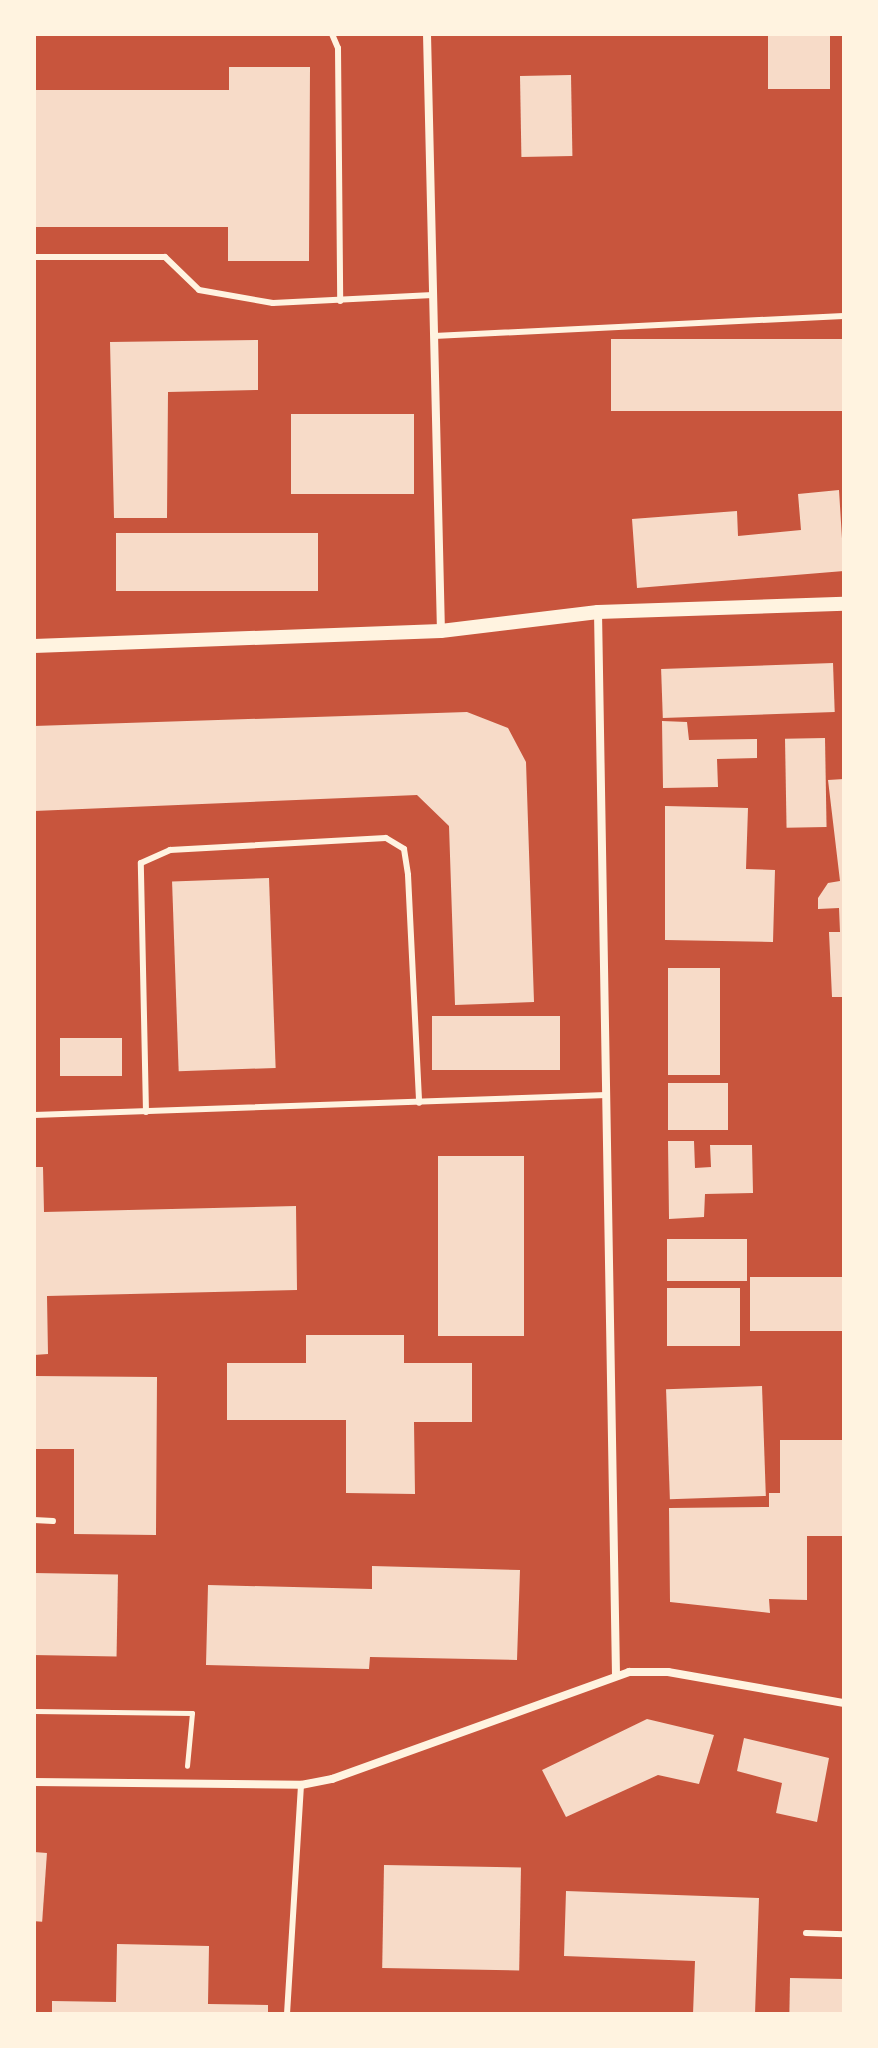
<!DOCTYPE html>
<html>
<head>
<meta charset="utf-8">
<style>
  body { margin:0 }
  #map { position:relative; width:878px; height:2048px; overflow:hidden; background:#c8553d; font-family:"Fira Sans Condensed",sans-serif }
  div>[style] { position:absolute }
  .building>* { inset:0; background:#f7dbc8; transform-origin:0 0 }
  .path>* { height:5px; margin:-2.5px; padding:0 2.5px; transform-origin:2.5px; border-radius:2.5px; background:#fff3e0 }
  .service>* { height:6px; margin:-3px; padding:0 3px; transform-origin:3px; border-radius:3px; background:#fff3e0 }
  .minor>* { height:8px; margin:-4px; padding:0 4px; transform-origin:4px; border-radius:4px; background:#fff3e0 }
  .tertiary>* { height:14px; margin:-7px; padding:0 7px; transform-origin:7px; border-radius:7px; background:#fff3e0 }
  span { translate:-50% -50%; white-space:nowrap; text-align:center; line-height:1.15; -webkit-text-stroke:8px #fff3e0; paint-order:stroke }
  .frame { position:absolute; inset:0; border:36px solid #fff3e0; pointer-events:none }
</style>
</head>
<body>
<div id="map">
  <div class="building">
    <div style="left:768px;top:34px;width:62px;height:55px"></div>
    <div style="clip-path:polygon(229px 67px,310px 67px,309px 261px,228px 261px,228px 227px,34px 227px,34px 90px,229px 90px)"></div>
    <div style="left:571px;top:75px;width:81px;height:51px;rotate:89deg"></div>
    <div style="left:844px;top:339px;width:72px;height:233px;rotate:90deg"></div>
    <div style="clip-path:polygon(258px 340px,258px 390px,168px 392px,167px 518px,114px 518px,110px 342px)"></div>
    <div style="left:291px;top:414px;width:123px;height:80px"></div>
    <div style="clip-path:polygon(839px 490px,844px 571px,637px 588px,632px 519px,737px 511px,738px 536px,801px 530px,798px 494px)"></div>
    <div style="left:116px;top:533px;width:202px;height:58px"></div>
    <div style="left:833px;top:663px;width:49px;height:172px;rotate:88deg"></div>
    <div style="clip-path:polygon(467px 712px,508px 728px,526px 762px,534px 1002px,455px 1005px,449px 826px,417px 795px,34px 811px,34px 726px)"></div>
    <div style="clip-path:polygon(662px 721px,687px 722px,689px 740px,757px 739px,757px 758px,717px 759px,718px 787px,663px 788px)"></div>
    <div style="left:825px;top:738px;width:89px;height:40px;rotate:89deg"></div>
    <div style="clip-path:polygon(844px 779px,844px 997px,832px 997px,829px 932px,840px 932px,839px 908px,818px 909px,818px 898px,828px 883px,840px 881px,828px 780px)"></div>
    <div style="clip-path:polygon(665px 806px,748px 808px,746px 869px,775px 870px,773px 942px,665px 940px)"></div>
    <div style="left:269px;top:878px;width:190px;height:97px;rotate:88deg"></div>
    <div style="left:668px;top:968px;width:52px;height:107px"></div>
    <div style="left:432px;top:1016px;width:128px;height:54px"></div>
    <div style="left:122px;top:1038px;width:38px;height:62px;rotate:90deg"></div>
    <div style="left:668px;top:1083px;width:60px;height:47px"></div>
    <div style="clip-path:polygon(668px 1141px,694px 1141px,695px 1168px,711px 1167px,710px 1145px,752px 1145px,753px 1193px,705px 1194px,704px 1217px,669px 1219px)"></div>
    <div style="left:524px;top:1156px;width:180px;height:86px;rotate:90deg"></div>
    <div style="clip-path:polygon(34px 1167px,43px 1167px,44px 1212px,296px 1206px,297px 1290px,47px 1296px,48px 1354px,34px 1355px)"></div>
    <div style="left:667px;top:1239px;width:80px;height:42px"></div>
    <div style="left:844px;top:1277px;width:54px;height:94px;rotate:90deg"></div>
    <div style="left:740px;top:1288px;width:58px;height:73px;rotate:90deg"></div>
    <div style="clip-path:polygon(306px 1335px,404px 1335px,404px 1363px,472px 1363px,472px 1422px,414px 1422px,415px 1494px,346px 1493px,346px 1420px,227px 1420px,227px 1363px,306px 1363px)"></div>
    <div style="clip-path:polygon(34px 1376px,157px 1377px,156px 1535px,74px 1534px,74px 1449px,34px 1449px)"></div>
    <div style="left:762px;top:1386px;width:110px;height:96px;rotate:88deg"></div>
    <div style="clip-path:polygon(780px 1440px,844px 1440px,844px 1536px,807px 1536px,807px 1600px,769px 1599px,770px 1613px,670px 1602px,669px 1508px,769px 1507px,769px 1493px,780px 1493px)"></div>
    <div style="clip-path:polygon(372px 1566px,520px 1570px,517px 1660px,370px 1657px,369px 1669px,206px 1665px,208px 1585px,372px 1589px)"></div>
    <div style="left:34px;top:1573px;width:84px;height:82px;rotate:1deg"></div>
    <div style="clip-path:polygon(647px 1719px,714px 1735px,699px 1784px,658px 1775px,566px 1817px,542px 1770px)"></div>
    <div style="clip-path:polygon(744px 1738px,829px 1758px,817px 1822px,776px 1813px,782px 1783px,737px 1771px)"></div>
    <div style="left:34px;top:1852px;width:13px;height:69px;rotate:4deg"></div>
    <div style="left:384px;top:1865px;width:137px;height:103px;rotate:1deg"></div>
    <div style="clip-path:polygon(566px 1891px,759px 1898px,755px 2014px,693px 2014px,695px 1961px,564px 1956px)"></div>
    <div style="clip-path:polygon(117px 1944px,209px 1946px,208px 2004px,268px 2005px,268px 2014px,52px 2014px,52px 2001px,116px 2002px)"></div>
    <div style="left:790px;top:1978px;width:54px;height:36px;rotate:1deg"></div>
  </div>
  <div class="path">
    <div style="left:34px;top:1711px;width:158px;rotate:0.7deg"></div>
    <div style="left:192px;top:1713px;width:53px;rotate:95.4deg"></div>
  </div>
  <div class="service">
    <div style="left:332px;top:34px;width:15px;rotate:67deg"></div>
    <div style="left:338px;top:48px;width:253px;rotate:89.5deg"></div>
    <div style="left:34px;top:257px;width:131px"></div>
    <div style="left:165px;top:257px;width:47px;rotate:44.1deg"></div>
    <div style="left:199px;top:290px;width:75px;rotate:10deg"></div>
    <div style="left:273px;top:303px;width:160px;rotate:-2.9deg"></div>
    <div style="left:434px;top:336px;width:410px;rotate:-2.8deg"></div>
    <div style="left:146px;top:1112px;width:249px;rotate:-91.2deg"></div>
    <div style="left:141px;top:863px;width:32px;rotate:-24deg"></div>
    <div style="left:170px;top:850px;width:216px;rotate:-3.2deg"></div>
    <div style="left:386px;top:838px;width:21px;rotate:31deg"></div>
    <div style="left:404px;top:849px;width:26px;rotate:81deg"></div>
    <div style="left:408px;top:875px;width:228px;rotate:87.2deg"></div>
    <div style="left:34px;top:1115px;width:573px;rotate:-2deg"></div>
    <div style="left:34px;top:1520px;width:19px;rotate:3deg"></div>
    <div style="left:806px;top:1933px;width:38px;rotate:2deg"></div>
    <div style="left:287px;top:2014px;width:229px;rotate:-86.5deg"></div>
  </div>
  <div class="minor">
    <div style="left:427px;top:34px;width:597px;rotate:88.66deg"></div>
    <div style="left:598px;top:612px;width:1062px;rotate:89.03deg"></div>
    <div style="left:34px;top:1782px;width:267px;rotate:0.6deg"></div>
    <div style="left:301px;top:1785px;width:32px;rotate:-11deg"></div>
    <div style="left:332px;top:1779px;width:316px;rotate:-19.8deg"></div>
    <div style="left:629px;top:1672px;width:39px"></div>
    <div style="left:668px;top:1672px;width:179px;rotate:10deg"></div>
  </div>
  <div class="tertiary">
    <div style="left:34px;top:646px;width:407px;rotate:-2.1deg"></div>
    <div style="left:441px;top:631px;width:158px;rotate:-6.9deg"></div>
    <div style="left:598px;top:612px;width:246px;rotate:-1.9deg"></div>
  </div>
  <div class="frame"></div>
</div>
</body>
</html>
